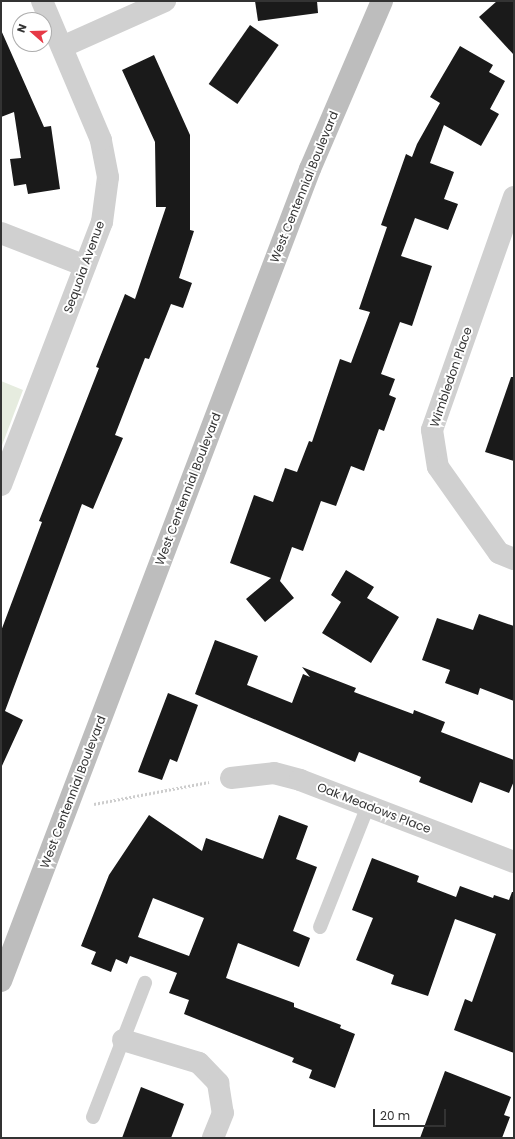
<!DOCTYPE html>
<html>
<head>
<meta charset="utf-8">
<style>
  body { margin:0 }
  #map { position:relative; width:515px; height:1139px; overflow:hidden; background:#fff; font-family:Poppins,sans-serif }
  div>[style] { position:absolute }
  .green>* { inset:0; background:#e6ecdf }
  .building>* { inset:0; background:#1a1a1a; transform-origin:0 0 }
  .path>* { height:2.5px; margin-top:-1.25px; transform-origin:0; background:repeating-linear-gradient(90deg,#cdcdcd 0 2px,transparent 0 4px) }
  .service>* { height:14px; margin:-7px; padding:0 7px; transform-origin:7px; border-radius:7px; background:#d0d0d0 }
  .minor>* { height:22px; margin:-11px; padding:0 11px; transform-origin:11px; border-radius:11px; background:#d0d0d0 }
  .secondary>* { height:22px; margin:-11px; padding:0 11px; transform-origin:11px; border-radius:11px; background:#bdbdbd }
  span { translate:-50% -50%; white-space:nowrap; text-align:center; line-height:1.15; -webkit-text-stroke:4px #fff; paint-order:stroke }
  .street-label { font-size:12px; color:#333 }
  .frame { position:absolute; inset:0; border:2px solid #333; pointer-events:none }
  .north { position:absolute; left:12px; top:12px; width:40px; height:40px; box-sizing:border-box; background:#fff; border:1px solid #adadad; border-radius:50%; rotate:290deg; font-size:11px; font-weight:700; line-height:16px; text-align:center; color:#333 }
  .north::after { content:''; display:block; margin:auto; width:14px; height:18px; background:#e63946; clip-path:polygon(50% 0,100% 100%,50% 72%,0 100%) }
  .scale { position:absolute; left:373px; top:1109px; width:73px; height:18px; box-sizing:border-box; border:2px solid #333; border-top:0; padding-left:5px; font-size:12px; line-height:14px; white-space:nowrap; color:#333; -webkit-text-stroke:3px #fff; paint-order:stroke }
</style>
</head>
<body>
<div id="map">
  <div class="green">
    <div style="clip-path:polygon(1px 381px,23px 390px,1px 448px)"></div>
  </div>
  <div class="building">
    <div style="clip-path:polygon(255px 1px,317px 1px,318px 13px,258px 21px)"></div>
    <div style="clip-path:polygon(497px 1px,514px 1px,514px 55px,479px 17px)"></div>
    <div style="left:250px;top:25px;width:35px;height:72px;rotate:35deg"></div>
    <div style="clip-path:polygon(1px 30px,44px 127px,51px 126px,60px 189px,28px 194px,26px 184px,14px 186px,10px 159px,21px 158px,14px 112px,1px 117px)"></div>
    <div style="clip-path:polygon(460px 46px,493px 65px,489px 72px,505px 81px,490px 109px,499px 114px,481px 146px,444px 125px,430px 163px,454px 172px,444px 199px,458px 204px,448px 230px,415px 218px,401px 256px,432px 266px,412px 326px,400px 322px,381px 374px,395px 379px,389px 395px,396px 398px,384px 431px,379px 429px,364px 471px,351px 466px,336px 506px,321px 501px,303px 551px,292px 547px,280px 581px,294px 598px,265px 622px,246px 599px,271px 578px,230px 563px,254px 495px,273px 502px,285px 468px,297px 472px,309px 441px,312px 442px,340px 359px,351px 363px,370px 312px,359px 309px,387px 227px,381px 225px,406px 154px,412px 157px,417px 144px,440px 103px,430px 97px)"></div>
    <div style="clip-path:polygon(154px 55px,190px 135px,190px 230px,194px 231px,179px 278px,192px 283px,183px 308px,171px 304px,149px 359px,145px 358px,115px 435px,123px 438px,93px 509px,82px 504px,5px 711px,23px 720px,1px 768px,1px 631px,42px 522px,39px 521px,99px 368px,96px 367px,125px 294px,135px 299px,166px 207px,156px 207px,155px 142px,122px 70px)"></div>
    <div style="clip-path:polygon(511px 377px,514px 377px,514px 461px,485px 452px)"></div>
    <div style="clip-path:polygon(346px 570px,374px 587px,367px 598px,399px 617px,371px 663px,322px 633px,341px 602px,331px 595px)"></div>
    <div style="clip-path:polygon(479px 614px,514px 626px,514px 701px,480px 688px,478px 695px,445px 683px,450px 670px,422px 660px,437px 618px,473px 630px)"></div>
    <div style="clip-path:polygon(215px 640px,258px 656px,247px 685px,292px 703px,303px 674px,310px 677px,302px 667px,356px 688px,354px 692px,413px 714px,414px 710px,445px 722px,441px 732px,514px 760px,514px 781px,509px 793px,480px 782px,472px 803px,419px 782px,421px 777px,359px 752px,355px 762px,195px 694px)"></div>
    <div style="clip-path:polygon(168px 693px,198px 705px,177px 762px,170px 759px,162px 780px,138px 772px)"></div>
    <div style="clip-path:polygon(evenodd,149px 815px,202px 851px,206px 838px,263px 859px,279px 815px,308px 826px,296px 859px,317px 867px,293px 931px,310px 938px,299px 967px,238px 943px,226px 978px,294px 1003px,294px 1007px,341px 1025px,340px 1028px,355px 1034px,335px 1088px,309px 1078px,312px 1070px,292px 1062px,294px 1058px,184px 1014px,189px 1000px,169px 993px,177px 973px,130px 956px,127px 964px,116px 959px,111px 972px,91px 964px,96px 952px,81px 946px,109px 875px,149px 815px,153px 898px,204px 918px,189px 956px,138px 937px,153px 898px)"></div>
    <div style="clip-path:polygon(372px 858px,419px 876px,417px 882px,456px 897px,460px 886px,493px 898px,494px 895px,509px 900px,512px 892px,514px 892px,514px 1053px,454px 1030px,465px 999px,472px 1002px,496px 934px,455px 919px,428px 996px,391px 984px,394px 975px,356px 960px,373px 918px,352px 910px)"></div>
    <div style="clip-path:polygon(445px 1071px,511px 1097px,504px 1115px,510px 1117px,502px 1138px,420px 1138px)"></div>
    <div style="clip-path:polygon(141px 1087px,184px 1104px,171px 1138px,122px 1138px)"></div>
  </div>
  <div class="path">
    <div style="left:94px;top:804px;width:117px;rotate:-10.8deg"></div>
  </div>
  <div class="service">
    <div style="left:320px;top:927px;width:130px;rotate:-68.4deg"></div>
    <div style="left:93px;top:1117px;width:144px;rotate:-68.8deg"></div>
  </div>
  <div class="minor">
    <div style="left:62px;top:47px;width:113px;rotate:-24.1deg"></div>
    <div style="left:514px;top:197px;width:247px;rotate:109.4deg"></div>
    <div style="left:432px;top:430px;width:37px;rotate:81deg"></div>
    <div style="left:438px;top:467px;width:105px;rotate:54.7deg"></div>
    <div style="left:499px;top:553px;width:16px;rotate:22deg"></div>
    <div style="left:1px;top:233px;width:90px;rotate:21.4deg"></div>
    <div style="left:1px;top:485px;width:282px;rotate:-69deg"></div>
    <div style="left:102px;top:222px;width:45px;rotate:-82.4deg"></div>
    <div style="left:108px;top:177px;width:38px;rotate:-101deg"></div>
    <div style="left:101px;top:140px;width:151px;rotate:-113deg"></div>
    <div style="left:231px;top:778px;width:43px;rotate:-6.6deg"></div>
    <div style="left:274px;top:773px;width:27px;rotate:15deg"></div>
    <div style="left:300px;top:780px;width:229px;rotate:21deg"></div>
    <div style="left:123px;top:1040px;width:79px;rotate:16.8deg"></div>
    <div style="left:199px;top:1063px;width:28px;rotate:46deg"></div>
    <div style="left:218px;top:1083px;width:30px;rotate:81deg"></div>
    <div style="left:223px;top:1113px;width:27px;rotate:112deg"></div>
  </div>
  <div class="secondary">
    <div style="left:1px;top:981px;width:869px;rotate:-69.17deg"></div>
    <div style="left:310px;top:169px;width:183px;rotate:-66.8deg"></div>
  </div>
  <div class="street-label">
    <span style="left:304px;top:187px;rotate:-68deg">West Centennial Boulevard</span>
    <span style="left:84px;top:267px;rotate:-70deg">Sequoia Avenue</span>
    <span style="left:451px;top:377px;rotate:-71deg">Wimbledon Place</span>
    <span style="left:188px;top:489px;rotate:-69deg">West Centennial Boulevard</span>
    <span style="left:73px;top:792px;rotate:-69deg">West Centennial Boulevard</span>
    <span style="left:374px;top:808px;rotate:21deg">Oak Meadows Place</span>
  </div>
  <div class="frame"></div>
  <div class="north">N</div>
  <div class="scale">20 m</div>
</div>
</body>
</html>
